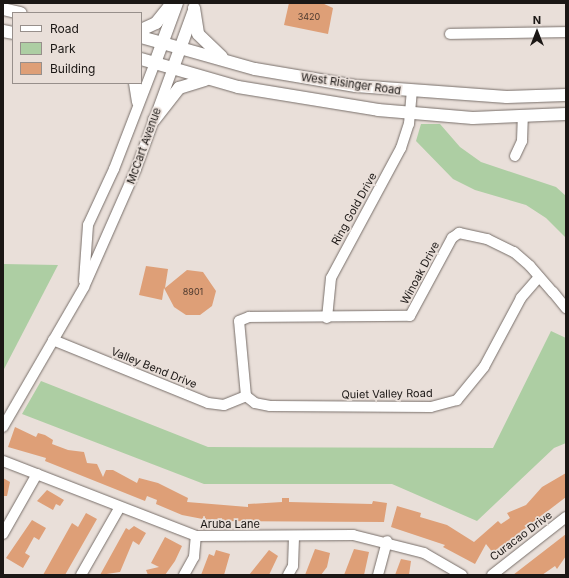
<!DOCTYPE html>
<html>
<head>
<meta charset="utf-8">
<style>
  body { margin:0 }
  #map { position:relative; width:569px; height:578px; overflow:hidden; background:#e9dfd9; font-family:Inter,sans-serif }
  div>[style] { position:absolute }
  .green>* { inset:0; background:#adcea3 }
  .building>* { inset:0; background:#de9f77 }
  .roads { filter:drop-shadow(0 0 1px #786f6a) drop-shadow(0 0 1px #786f6a) }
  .minor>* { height:10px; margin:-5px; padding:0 5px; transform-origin:5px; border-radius:5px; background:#fff }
  .major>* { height:12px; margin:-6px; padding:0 6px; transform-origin:6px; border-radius:6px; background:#fff }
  span { translate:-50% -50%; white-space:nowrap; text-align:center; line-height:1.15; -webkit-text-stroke:3.5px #e9dfd9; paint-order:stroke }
  .number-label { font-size:9px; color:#4c392e }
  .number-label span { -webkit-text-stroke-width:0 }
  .street-label { font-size:11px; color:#1b1715 }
  .frame { position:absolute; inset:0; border:4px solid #1b1715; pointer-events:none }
  .legend { position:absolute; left:12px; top:12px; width:130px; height:72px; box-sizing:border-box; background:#e9dfd9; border:1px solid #978f8b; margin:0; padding:5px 7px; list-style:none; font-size:12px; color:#1b1715 }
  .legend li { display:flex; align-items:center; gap:8px; height:20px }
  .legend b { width:20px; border:1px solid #978f8b }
  .north { position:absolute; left:517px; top:12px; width:40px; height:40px; -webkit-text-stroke:3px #e9dfd9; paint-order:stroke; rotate:0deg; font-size:11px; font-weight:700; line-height:16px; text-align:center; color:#1b1715 }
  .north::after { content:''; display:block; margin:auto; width:14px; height:18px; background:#1b1715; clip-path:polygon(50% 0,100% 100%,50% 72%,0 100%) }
</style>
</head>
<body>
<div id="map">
  <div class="green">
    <div style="clip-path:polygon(421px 124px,440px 124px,460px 147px,481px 162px,556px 187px,566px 196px,566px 238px,546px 218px,526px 205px,475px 190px,453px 179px,416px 141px)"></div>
    <div style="clip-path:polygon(3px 264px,58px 265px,3px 371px)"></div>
    <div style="clip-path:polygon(551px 331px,566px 338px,566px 443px,554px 448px,477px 521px,392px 484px,204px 484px,22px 414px,41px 381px,208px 447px,493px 448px)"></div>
  </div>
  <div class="building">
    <div style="clip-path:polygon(289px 3px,322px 3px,333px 8px,328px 34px,284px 25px)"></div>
    <div style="clip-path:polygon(146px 266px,168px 269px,165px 288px,187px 270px,203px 272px,216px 291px,212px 306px,200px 315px,186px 315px,174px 307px,164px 288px,162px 300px,139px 295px)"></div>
    <div style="clip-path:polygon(15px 427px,36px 437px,38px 433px,45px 435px,53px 440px,52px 444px,68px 450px,84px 452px,87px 463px,97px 464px,103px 477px,106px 470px,113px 470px,137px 483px,139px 478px,158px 483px,188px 498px,187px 502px,248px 507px,248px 504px,282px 502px,282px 498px,289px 498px,289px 502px,372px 504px,373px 501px,387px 503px,384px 522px,213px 521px,182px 515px,156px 504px,157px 500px,147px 496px,145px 501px,45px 461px,46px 458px,8px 447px)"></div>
    <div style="clip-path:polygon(566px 473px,566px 497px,493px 553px,486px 544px,475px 564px,443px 547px,445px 545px,391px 527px,397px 506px,421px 513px,420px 517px,447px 525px,474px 542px,498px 521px,501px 524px,510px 518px,507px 513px,526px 505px,542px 487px)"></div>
    <div style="clip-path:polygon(3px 478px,10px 482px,7px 496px,3px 496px)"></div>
    <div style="clip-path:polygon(47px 490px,64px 500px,60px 506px,56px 504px,53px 510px,37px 501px)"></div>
    <div style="clip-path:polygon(86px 513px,97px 519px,65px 575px,43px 575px,72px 523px,78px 527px)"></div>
    <div style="clip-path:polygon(32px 520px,46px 528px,39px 540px,34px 537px,25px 553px,30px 556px,23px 568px,6px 558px)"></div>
    <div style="clip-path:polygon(134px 526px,146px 533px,139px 545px,133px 541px,120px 572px,100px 575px,126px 528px,129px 530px)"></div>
    <div style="clip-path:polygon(566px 534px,566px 556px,557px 569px,555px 566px,542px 575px,513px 575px)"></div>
    <div style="clip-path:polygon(165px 537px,182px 546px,175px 561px,165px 575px,148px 575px,146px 570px,159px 567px,151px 563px)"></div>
    <div style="clip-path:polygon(315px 549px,330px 553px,327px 567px,321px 575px,305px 575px)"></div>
    <div style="clip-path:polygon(354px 549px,369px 552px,364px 575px,344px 575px)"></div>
    <div style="clip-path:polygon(216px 550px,230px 554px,224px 575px,201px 575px,209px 554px,214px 556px)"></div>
    <div style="clip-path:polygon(269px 550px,278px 556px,269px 575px,249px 575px)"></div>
    <div style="clip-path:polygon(401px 559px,411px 561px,409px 575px,395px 575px)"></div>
  </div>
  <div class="roads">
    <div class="minor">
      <div style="left:450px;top:34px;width:116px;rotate:-1deg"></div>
      <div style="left:515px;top:156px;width:17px;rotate:-65deg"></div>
      <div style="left:522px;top:141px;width:25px;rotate:-88deg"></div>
      <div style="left:539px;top:277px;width:28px;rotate:131deg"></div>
      <div style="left:521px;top:298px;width:78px;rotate:118.2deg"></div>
      <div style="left:484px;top:367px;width:43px;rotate:129.3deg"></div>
      <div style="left:457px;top:400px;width:27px;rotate:165deg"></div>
      <div style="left:431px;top:407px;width:161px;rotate:-179.6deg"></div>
      <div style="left:270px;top:406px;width:15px;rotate:-169deg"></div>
      <div style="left:255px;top:403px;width:11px;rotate:-142deg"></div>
      <div style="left:246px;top:396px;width:75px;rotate:-95.3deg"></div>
      <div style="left:239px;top:321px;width:11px;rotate:-22deg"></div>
      <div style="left:249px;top:317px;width:161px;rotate:-0.4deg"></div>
      <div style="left:410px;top:316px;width:89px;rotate:-61.7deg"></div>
      <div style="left:452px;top:238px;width:9px;rotate:-36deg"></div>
      <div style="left:459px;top:233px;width:29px;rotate:12deg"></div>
      <div style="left:487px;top:239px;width:30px;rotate:26deg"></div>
      <div style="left:514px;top:252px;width:21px;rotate:41deg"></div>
      <div style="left:530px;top:266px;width:35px;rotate:49deg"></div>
      <div style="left:553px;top:292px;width:21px;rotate:51deg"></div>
      <div style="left:84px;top:281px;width:56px;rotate:-85.9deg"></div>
      <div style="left:88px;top:225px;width:62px;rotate:-65.1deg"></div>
      <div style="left:114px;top:169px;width:114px;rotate:-68.9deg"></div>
      <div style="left:327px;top:318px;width:40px;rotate:-84.3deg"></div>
      <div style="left:331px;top:278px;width:148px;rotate:-61.7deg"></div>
      <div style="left:401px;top:148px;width:25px;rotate:-72deg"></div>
      <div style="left:409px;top:124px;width:32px;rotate:-85deg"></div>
      <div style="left:53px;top:340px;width:167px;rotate:22.1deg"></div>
      <div style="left:208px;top:403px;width:16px;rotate:7deg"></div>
      <div style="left:224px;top:405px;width:24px;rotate:-22deg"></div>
      <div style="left:3px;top:427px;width:162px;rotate:-59.9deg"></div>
      <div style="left:84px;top:287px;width:129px;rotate:-66.2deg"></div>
      <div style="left:136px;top:169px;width:108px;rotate:-69.9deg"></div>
      <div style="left:3px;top:461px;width:207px;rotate:21.2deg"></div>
      <div style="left:196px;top:536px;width:157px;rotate:-0.4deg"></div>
      <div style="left:353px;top:535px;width:73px;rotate:14.2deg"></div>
      <div style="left:424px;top:553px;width:44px;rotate:30.1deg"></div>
      <div style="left:3px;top:534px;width:69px;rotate:-60.5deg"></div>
      <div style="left:81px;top:575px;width:78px;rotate:-60.2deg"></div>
      <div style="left:184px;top:575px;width:21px;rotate:-61deg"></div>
      <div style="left:194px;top:557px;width:21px;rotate:-85deg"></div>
      <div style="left:288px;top:575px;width:10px;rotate:-61deg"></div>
      <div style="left:293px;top:566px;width:30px;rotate:-88deg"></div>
      <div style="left:378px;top:575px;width:35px;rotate:-75deg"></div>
      <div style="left:492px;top:575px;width:94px;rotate:-38.1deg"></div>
    </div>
    <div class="major">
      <div style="left:194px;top:8px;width:26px;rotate:81deg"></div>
      <div style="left:198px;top:34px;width:33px;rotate:44deg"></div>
      <div style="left:3px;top:9px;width:18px;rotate:13deg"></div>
      <div style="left:141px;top:30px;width:17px;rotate:-25deg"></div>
      <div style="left:156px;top:23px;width:26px;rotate:-51deg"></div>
      <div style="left:3px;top:31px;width:10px;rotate:11deg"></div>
      <div style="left:141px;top:37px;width:118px;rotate:15.7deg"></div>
      <div style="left:255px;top:69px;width:102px;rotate:9.6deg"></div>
      <div style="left:356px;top:86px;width:151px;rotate:4.2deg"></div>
      <div style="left:507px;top:97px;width:59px;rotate:-1.9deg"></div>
      <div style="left:141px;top:59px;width:101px;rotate:16.1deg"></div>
      <div style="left:238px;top:87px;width:142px;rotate:9.3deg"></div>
      <div style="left:378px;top:110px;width:95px;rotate:4.8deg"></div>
      <div style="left:473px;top:118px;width:93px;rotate:-2.5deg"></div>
      <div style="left:155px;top:63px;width:64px;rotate:-69.9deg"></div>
      <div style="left:173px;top:68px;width:59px;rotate:-70deg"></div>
      <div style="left:135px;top:83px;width:19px;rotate:81deg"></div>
      <div style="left:154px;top:120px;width:41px;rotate:-52deg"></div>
      <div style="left:179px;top:88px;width:27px;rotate:-17deg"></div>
    </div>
  </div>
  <div class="number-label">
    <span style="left:309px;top:17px">3420</span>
    <span style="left:193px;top:292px">8901</span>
  </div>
  <div class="street-label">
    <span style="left:351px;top:84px;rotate:8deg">West Risinger Road</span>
    <span style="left:144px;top:146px;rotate:-70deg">McCart Avenue</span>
    <span style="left:354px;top:209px;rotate:-61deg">Ring Gold Drive</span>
    <span style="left:420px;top:273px;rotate:-62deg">Winoak Drive</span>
    <span style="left:154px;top:368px;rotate:22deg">Valley Bend Drive</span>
    <span style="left:387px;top:394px;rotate:-1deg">Quiet Valley Road</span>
    <span style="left:230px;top:524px">Aruba Lane</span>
    <span style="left:521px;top:536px;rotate:-37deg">Curacao Drive</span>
  </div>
  <div class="frame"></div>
  <ul class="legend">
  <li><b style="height:5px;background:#fff"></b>Road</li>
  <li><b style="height:11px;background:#adcea3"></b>Park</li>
  <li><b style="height:11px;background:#de9f77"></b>Building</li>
  </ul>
  <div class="north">N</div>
</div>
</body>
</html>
